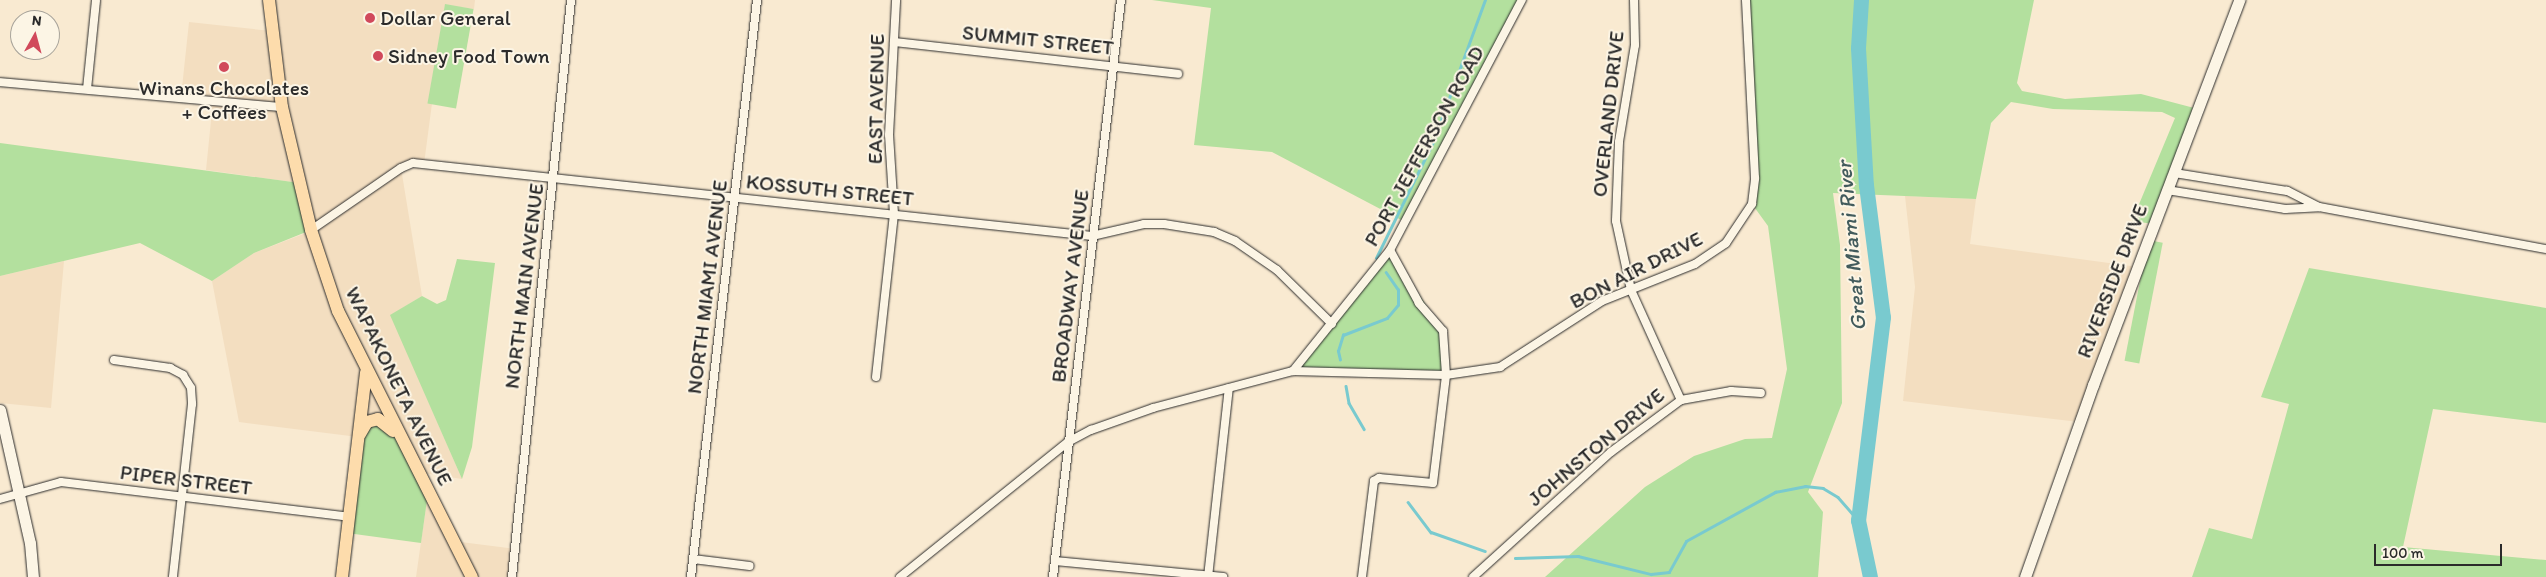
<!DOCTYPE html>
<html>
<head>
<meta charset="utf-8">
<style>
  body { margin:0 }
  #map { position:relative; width:2546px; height:577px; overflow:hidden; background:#f9ead1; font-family:Itim,sans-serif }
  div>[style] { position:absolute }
  .built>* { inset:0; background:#f3dec0 }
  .green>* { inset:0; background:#b3e09e; transform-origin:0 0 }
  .stream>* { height:2.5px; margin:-1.25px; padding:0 1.25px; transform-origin:1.25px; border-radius:1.25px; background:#79cacf }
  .river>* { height:15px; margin:-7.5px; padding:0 7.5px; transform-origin:7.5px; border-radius:7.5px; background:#79cacf }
  .roads { filter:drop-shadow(0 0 1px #2b2b2b) drop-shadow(0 0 1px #2b2b2b) }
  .street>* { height:8px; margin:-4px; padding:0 4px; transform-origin:4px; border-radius:4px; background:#fcf5e5 }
  .secondary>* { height:11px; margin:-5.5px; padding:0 5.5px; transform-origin:5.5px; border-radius:5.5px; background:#fcf5e5 }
  .primary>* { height:12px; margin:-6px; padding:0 6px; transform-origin:6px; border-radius:6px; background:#fddcac }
  .dots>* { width:14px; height:14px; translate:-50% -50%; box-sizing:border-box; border:2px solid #fcf5e5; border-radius:50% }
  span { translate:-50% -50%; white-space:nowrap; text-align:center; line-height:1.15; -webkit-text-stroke:4px #fcf5e5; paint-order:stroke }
  .poi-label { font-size:21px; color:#2b2b2b }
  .left { translate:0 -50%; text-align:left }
  .street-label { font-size:21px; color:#2b2b2b }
  .water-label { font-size:22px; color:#425b5c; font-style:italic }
  .north { position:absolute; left:10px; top:10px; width:50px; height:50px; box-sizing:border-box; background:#fcf5e5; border:1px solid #a8a49b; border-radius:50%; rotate:7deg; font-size:14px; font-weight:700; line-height:20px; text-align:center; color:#2b2b2b }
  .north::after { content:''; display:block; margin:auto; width:18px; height:22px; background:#d1495b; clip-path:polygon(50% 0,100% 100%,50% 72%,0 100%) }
  .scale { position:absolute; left:2374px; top:544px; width:128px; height:22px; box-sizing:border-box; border:2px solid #2b2b2b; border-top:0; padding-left:6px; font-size:15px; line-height:18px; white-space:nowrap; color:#2b2b2b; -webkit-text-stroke:4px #fcf5e5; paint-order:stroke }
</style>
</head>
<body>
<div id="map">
  <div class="built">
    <div style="clip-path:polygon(269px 0,475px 0,474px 9px,445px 5px,424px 164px,401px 168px,422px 296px,391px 315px,462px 479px,417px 472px,358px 437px,239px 422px,212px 281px,254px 253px,311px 231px,300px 183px,206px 170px,213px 101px,181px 97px,189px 22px,271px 31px)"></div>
    <div style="clip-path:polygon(1905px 196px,1976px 199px,1970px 244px,2138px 267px,2079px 422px,1903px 401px,1915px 287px)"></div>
    <div style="clip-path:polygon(64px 261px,51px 408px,0 403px,0 276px)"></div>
    <div style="clip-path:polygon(428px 493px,453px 541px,515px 549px,512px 577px,416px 577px)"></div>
  </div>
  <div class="green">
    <div style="clip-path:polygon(1152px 0,1522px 0,1405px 222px,1272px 152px,1194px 145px,1211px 8px)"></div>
    <div style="clip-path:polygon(1746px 0,2034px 0,2017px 83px,2022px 91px,2065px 99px,2141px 94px,2198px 109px,2154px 224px,2132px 221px,2175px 118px,2162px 112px,2053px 109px,2011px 102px,1991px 123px,1976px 199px,1833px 193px,1840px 245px,1842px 403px,1808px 492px,1823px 512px,1818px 577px,1545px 577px,1645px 487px,1694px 456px,1745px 439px,1772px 438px,1787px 369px,1768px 226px,1752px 204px,1755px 178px)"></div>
    <div style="left:445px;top:4px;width:29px;height:101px;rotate:10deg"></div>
    <div style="clip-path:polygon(0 143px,300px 183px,311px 230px,254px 253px,212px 281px,140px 243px,0 276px)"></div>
    <div style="left:2148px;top:240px;width:15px;height:123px;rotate:11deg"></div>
    <div style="clip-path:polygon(1390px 250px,1443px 331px,1446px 375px,1293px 371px)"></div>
    <div style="clip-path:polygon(457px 259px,495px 263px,472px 447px,462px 479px,390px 315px,422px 296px,437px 304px,446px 300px)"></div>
    <div style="clip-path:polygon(2309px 268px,2546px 308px,2546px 423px,2433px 409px,2403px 547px,2546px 560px,2546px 577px,2192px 577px,2209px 528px,2252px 539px,2289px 404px,2261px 397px)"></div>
    <div style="clip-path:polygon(367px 422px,390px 427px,428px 493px,421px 543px,347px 533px)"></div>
  </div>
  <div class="stream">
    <div style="left:1376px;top:258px;width:129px;rotate:-63.8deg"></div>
    <div style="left:1433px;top:142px;width:151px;rotate:-69.9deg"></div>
    <div style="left:1340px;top:360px;width:9px;rotate:-103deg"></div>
    <div style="left:1338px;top:351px;width:17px;rotate:-73deg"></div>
    <div style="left:1343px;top:335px;width:47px;rotate:-21.1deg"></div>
    <div style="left:1387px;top:318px;width:17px;rotate:-50deg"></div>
    <div style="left:1398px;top:305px;width:15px;rotate:-90deg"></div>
    <div style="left:1398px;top:290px;width:21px;rotate:-125deg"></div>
    <div style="left:1346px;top:386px;width:17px;rotate:80deg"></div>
    <div style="left:1349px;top:403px;width:30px;rotate:60deg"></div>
    <div style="left:1408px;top:502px;width:38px;rotate:53deg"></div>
    <div style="left:1431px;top:532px;width:57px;rotate:19.4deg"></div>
    <div style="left:1515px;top:558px;width:63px;rotate:-1.8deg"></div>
    <div style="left:1578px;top:556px;width:75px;rotate:13.9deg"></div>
    <div style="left:1651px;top:574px;width:18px;rotate:-6deg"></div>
    <div style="left:1669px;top:572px;width:35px;rotate:-61deg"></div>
    <div style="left:1686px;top:541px;width:102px;rotate:-28.8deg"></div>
    <div style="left:1775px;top:492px;width:31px;rotate:-11deg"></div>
    <div style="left:1805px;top:486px;width:18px;rotate:6deg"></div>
    <div style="left:1823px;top:488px;width:17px;rotate:31deg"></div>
    <div style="left:1838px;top:497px;width:30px;rotate:49deg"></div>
  </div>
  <div class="river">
    <div style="left:1861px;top:0;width:48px;rotate:93.6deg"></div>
    <div style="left:1858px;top:48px;width:137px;rotate:86.7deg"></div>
    <div style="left:1866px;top:185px;width:133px;rotate:82.7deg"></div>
    <div style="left:1883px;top:317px;width:205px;rotate:97deg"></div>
    <div style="left:1858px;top:520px;width:58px;rotate:78.1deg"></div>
  </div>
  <div class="roads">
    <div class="street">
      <div style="left:1634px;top:0;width:45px;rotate:88.7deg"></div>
      <div style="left:1635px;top:45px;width:98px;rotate:99.4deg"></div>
      <div style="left:1619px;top:142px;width:79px;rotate:92.2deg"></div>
      <div style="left:1616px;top:221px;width:71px;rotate:77.7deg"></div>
      <div style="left:1631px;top:290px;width:121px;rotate:65.6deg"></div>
      <div style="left:894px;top:42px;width:286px;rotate:6.4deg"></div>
      <div style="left:0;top:82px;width:283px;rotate:5.1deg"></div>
      <div style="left:87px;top:89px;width:89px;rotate:-84.2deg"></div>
      <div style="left:2167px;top:190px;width:120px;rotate:9.1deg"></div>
      <div style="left:2285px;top:209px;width:34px;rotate:-3deg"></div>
      <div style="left:2319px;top:207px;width:36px;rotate:-153deg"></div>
      <div style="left:2287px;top:191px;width:114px;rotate:-170.9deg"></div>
      <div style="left:2319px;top:207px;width:231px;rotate:10.5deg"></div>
      <div style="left:311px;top:230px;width:109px;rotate:-34.6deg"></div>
      <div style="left:401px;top:168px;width:13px;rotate:-23deg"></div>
      <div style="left:413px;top:163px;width:683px;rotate:6.14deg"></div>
      <div style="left:1092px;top:236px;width:53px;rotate:-13deg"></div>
      <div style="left:1144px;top:224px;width:20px"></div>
      <div style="left:1164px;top:224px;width:51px;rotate:9.1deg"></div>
      <div style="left:1214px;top:232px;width:23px;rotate:23deg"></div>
      <div style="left:1235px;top:241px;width:51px;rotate:34.6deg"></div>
      <div style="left:1277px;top:270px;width:77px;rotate:44.5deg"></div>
      <div style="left:114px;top:360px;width:57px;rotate:8.1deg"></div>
      <div style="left:170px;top:368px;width:15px;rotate:28deg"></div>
      <div style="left:183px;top:375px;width:15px;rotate:58deg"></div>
      <div style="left:191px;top:388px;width:16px;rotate:86deg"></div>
      <div style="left:192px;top:404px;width:174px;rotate:96.3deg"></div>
      <div style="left:1293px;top:371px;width:153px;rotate:1.5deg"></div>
      <div style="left:1446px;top:375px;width:55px;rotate:-8.4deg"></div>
      <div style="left:1500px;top:367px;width:121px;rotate:-32.9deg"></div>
      <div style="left:1602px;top:301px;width:100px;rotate:-21.7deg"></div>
      <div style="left:1695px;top:264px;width:37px;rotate:-34deg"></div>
      <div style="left:1726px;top:243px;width:47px;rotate:-56.3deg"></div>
      <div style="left:1752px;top:204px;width:26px;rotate:-83deg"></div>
      <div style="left:1755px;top:178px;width:178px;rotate:-92.9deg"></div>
      <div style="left:876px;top:377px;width:164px;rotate:-83.7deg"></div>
      <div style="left:894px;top:214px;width:79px;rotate:-93.6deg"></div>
      <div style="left:889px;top:135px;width:135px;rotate:-87deg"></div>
      <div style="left:0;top:499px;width:63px;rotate:-15.6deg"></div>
      <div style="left:61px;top:482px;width:290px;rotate:6.9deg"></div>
      <div style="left:693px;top:559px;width:57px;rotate:7deg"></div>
      <div style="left:1055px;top:561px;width:169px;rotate:5.4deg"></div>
      <div style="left:512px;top:577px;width:580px;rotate:-84.16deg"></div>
      <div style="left:691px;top:577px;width:581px;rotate:-83.47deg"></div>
      <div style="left:900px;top:577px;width:216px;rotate:-38.8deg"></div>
      <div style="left:1068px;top:442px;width:26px;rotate:-28deg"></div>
      <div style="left:1091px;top:430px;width:66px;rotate:-19.5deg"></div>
      <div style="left:1153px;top:408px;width:145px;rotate:-14.8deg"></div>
      <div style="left:1293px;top:371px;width:155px;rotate:-51.3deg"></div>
      <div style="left:1390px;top:250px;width:283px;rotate:-62.2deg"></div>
      <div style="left:1053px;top:577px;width:581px;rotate:-83.28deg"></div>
      <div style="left:1208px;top:577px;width:190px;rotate:-83.7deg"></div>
      <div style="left:1362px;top:577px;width:97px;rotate:-82.9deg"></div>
      <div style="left:1374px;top:481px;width:6px;rotate:-31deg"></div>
      <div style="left:1379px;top:478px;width:54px;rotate:5.3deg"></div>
      <div style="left:1433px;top:483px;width:109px;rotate:-83.1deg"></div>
      <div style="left:1446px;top:375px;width:44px;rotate:-93.9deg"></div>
      <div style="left:1443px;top:331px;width:37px;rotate:-131deg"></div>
      <div style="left:1419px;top:303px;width:60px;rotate:-118.7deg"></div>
      <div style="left:1473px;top:577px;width:186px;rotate:-42.2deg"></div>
      <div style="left:1611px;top:452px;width:87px;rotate:-36.6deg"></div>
      <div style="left:1681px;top:400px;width:51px;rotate:-10.2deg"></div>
      <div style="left:1731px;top:391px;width:30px;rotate:4deg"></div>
    </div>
    <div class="secondary">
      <div style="left:0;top:410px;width:136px;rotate:77.3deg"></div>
      <div style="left:30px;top:543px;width:34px;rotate:85deg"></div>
      <div style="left:2025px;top:577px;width:204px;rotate:-70.5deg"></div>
      <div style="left:2093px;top:385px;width:412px;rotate:-69.2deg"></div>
    </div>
    <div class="primary">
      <div style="left:269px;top:0;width:108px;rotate:83.1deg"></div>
      <div style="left:282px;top:107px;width:126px;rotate:76.7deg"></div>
      <div style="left:311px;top:230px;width:85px;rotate:71.6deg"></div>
      <div style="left:338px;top:311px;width:298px;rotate:63.3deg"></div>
      <div style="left:360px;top:434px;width:14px;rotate:-60deg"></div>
      <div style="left:367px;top:422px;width:11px;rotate:-15deg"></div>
      <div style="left:378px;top:419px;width:19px;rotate:39deg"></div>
      <div style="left:342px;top:577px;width:206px;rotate:-83.3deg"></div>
    </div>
  </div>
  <div class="dots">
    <div style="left:370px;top:18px;background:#d1495b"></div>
    <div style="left:378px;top:56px;background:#d1495b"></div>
    <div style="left:224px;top:67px;background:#d1495b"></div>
  </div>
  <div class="poi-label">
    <span class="left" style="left:380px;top:18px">Dollar General</span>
    <span class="left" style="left:388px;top:56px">Sidney Food Town</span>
    <span style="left:224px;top:100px">Winans Chocolates<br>+ Coffees</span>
  </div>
  <div class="street-label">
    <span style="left:1038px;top:40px;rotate:6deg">SUMMIT STREET</span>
    <span style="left:876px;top:99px;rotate:-89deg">EAST AVENUE</span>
    <span style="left:1608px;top:114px;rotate:-84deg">OVERLAND DRIVE</span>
    <span style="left:1424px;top:146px;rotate:-61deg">PORT JEFFERSON ROAD</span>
    <span style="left:830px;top:190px;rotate:6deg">KOSSUTH STREET</span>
    <span style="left:1636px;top:270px;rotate:-27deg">BON AIR DRIVE</span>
    <span style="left:2112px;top:281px;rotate:-69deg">RIVERSIDE DRIVE</span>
    <span style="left:524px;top:286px;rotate:-83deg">NORTH MAIN AVENUE</span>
    <span style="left:1070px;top:286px;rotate:-83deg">BROADWAY AVENUE</span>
    <span style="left:707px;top:287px;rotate:-83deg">NORTH MIAMI AVENUE</span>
    <span style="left:399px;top:386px;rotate:64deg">WAPAKONETA AVENUE</span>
    <span style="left:1596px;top:447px;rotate:-40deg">JOHNSTON DRIVE</span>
    <span style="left:186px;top:480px;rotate:7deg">PIPER STREET</span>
  </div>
  <div class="water-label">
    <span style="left:1851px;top:246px;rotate:-95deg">Great Miami River</span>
  </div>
  <div class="north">N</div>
  <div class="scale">100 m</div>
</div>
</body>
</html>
